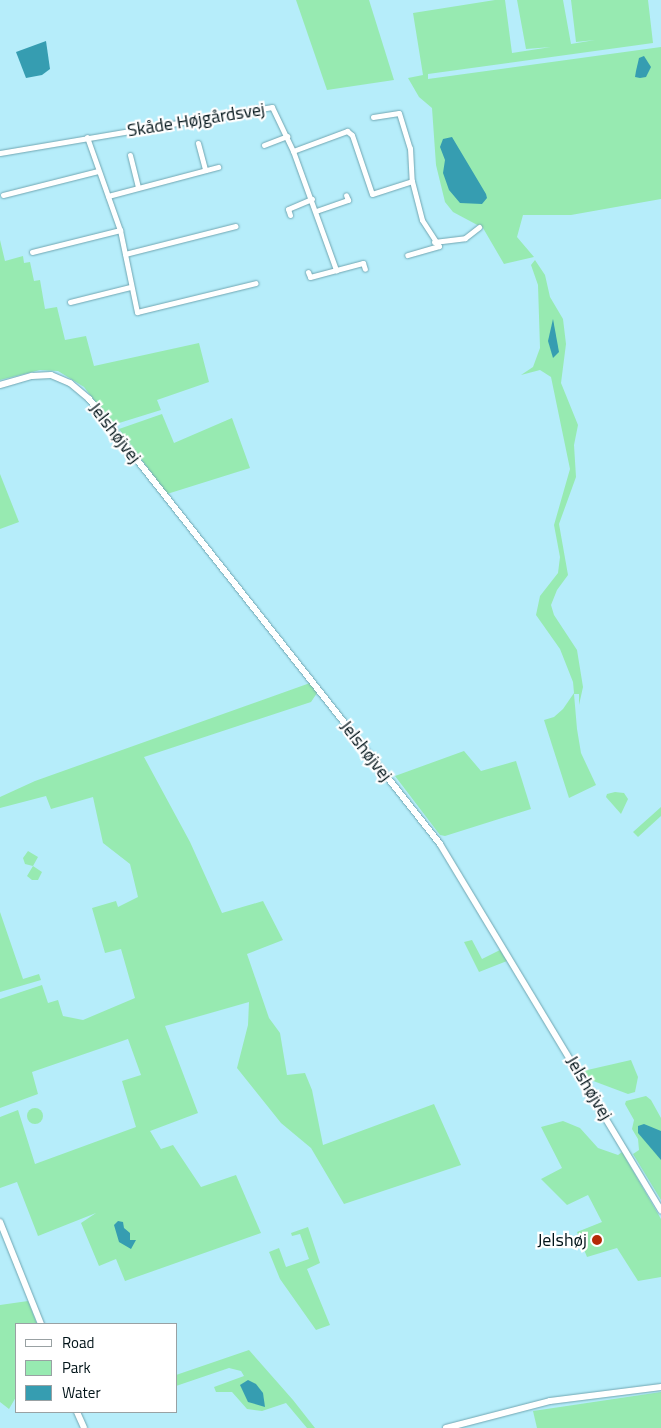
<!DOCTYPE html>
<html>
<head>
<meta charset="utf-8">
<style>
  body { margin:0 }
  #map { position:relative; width:661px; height:1428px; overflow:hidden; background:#b6edfa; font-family:"Titillium Web",sans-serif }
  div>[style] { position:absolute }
  .green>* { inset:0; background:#97eab1 }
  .round { border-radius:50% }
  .water>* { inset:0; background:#369db1 }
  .roads { filter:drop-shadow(0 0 1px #70a6b2) drop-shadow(0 0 1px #70a6b2) }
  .minor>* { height:5px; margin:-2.5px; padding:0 2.5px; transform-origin:2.5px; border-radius:2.5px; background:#fff }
  .tertiary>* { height:6px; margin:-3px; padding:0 3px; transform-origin:3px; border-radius:3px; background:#fff }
  .dots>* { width:14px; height:14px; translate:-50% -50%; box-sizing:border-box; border:2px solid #fff; border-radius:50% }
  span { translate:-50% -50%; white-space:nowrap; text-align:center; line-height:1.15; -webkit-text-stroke:4.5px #fff; paint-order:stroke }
  .street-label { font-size:18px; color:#001318 }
  .poi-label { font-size:18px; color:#001318 }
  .right { translate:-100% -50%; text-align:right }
  .legend { position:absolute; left:15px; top:1323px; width:162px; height:90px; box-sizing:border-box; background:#fff; border:1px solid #99a1a3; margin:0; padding:6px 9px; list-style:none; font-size:15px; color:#001318 }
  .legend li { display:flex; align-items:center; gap:10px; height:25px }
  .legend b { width:25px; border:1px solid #99a1a3 }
</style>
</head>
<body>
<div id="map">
  <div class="green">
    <div style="clip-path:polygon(296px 0,369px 0,394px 80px,327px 90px)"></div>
    <div style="clip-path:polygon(495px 0,505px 0,512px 53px,551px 47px,526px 49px,517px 0,563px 0,571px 44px,595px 40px,576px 42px,571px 0,648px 0,653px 43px,428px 74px,428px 79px,661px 47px,661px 199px,571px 215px,523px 215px,517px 237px,534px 257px,504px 264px,483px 228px,453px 212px,445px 202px,436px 165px,432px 108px,419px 97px,408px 78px,423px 75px,413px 13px)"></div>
    <div style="clip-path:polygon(0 240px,5px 261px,23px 256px,24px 263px,30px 262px,34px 281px,40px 280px,45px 309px,57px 307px,65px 340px,86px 336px,94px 366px,199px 343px,209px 382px,157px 400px,161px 410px,119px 423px,112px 423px,84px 387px,58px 371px,40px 370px,0 380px)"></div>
    <div style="clip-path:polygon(535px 260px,545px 275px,550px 297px,563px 319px,566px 344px,561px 383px,578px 425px,574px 445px,576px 477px,559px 524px,568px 575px,557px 590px,551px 605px,554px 615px,577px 650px,583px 687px,579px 705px,579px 694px,574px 694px,577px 729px,581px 753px,596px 785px,569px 798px,544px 720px,554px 717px,563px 709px,574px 693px,573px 682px,560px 649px,536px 615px,540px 596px,558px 573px,560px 557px,554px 525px,570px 469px,551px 377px,540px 370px,521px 375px,533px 367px,540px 348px,538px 285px,531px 265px)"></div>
    <div style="clip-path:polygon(162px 414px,174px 443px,232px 418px,250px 468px,167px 494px,119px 429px)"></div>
    <div style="clip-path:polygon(0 474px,19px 522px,0 529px)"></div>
    <div style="clip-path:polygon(310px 683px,317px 693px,311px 702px,144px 757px,190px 842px,222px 913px,263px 901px,283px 940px,247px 954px,269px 1018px,280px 1033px,287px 1075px,305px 1073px,312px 1090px,323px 1145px,434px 1104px,461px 1165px,344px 1204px,311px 1148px,281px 1123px,237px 1068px,248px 1025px,249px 1002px,165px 1026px,198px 1113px,150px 1131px,161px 1149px,173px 1145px,201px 1187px,236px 1175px,261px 1233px,125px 1281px,116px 1259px,99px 1266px,81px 1223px,96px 1213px,38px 1236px,17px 1182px,0 1188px,0 1117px,18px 1110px,35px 1164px,136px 1127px,122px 1081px,141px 1075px,128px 1039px,32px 1072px,38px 1094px,0 1108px,0 999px,42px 985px,48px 1003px,58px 1000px,63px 1016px,83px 1020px,135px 998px,121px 949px,105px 953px,92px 908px,116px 901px,118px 907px,138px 897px,130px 864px,103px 843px,93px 797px,51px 809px,46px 796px,0 808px,0 797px,35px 781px)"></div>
    <div style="clip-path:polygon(464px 751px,481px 771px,516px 761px,531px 809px,445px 836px,440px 835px,395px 776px)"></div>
    <div style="clip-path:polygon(615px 792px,624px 793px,628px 799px,621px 814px,606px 797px,607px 794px)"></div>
    <div style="clip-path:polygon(661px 807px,661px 816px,638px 837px,633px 832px)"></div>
    <div style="clip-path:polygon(28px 851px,38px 857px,33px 866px,42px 872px,38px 880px,32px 880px,27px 876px,33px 866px,25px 864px,23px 858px)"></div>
    <div style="clip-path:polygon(0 912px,23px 979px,39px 974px,41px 980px,0 992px)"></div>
    <div style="clip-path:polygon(472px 940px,482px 959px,500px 950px,507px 961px,479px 972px,464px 942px)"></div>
    <div style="clip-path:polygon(631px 1060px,638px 1077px,635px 1092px,628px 1094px,588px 1079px,583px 1071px)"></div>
    <div style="clip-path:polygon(646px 1096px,651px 1100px,661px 1118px,661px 1200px,633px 1154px,639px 1150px,638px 1139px,632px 1129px,634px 1120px,625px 1104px,626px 1101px)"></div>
    <div class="round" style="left:27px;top:1108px;width:16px;height:16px"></div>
    <div style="clip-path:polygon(563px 1121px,580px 1128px,598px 1148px,618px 1155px,622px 1152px,661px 1219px,661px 1277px,638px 1281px,617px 1248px,587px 1257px,577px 1232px,602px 1222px,588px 1195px,567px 1205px,541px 1179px,562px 1168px,541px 1127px)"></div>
    <div style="clip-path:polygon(308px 1227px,320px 1263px,307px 1269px,330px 1325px,316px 1330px,280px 1279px,269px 1252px,279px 1248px,286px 1267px,309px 1259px,300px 1234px,292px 1236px,291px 1233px)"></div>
    <div style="clip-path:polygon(28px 1301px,37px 1324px,16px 1324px,16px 1397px,9px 1409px,0 1402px,0 1305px)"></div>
    <div style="clip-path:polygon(249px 1350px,293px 1400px,315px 1428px,307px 1428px,286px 1403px,262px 1411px,247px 1409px,232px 1392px,216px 1392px,214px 1387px,244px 1376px,241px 1371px,229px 1368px,176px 1386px,176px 1375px)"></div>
    <div style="clip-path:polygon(661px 1392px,661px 1428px,537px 1428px,533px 1411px)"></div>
  </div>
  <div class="water">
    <div style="clip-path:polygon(46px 41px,50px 69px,42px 75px,26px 78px,16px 52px)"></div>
    <div style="clip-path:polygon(644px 56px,651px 67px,646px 77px,640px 78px,635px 77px,636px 71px,639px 58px)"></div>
    <div style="clip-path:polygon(452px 137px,486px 194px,487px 198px,482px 204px,460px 203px,449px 190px,443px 173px,445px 160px,440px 147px,443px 139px)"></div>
    <div style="clip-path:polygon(553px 319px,559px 352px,553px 358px,548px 341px)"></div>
    <div style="clip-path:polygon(644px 1124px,661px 1131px,661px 1160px,638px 1133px,638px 1126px)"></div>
    <div style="clip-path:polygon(118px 1221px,123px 1222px,124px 1228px,130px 1233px,130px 1240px,136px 1240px,131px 1249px,119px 1242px,114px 1225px)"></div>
    <div style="clip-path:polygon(248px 1380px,256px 1384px,263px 1393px,265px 1407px,248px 1402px,240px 1385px)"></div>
  </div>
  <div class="roads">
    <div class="minor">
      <div style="left:373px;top:117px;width:26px;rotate:-9deg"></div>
      <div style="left:399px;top:113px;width:37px;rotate:73deg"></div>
      <div style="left:410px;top:148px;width:33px;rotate:87deg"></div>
      <div style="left:87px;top:137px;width:99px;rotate:70.5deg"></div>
      <div style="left:120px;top:230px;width:84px;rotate:78.3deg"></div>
      <div style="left:137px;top:312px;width:122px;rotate:-13.7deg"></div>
      <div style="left:198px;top:143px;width:28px;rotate:75deg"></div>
      <div style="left:264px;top:145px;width:25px;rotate:-21deg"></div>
      <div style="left:293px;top:151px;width:58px;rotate:-20.3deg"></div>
      <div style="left:347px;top:131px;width:6px;rotate:39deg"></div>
      <div style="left:352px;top:135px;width:62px;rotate:71.3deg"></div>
      <div style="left:372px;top:194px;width:42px;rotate:-18deg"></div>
      <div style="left:412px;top:181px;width:40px;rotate:75.6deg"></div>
      <div style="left:422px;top:220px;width:31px;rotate:57deg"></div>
      <div style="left:439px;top:246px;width:33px;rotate:164deg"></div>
      <div style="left:0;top:153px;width:276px;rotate:-9.6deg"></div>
      <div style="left:272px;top:107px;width:49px;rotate:64.5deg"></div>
      <div style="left:293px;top:151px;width:127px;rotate:70.1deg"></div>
      <div style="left:130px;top:155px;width:32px;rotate:76deg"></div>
      <div style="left:3px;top:195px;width:98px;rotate:-14.2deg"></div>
      <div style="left:108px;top:196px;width:114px;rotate:-14.8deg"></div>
      <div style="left:316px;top:211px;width:34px;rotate:-19deg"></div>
      <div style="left:348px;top:200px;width:5px;rotate:-112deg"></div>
      <div style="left:290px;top:215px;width:6px;rotate:-108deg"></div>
      <div style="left:288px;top:209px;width:26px;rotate:-23deg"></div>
      <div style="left:434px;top:242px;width:31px;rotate:-7deg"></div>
      <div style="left:465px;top:238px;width:18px;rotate:-38deg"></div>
      <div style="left:32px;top:252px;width:91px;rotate:-14deg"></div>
      <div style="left:125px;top:254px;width:114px;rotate:-14.2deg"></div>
      <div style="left:308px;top:272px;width:5px;rotate:68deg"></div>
      <div style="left:310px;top:277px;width:55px;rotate:-14.8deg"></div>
      <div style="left:363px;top:263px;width:6px;rotate:72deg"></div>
      <div style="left:70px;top:302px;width:62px;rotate:-14deg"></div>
    </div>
    <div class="tertiary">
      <div style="left:0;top:385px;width:33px;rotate:-16deg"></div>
      <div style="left:32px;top:376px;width:19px;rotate:-3deg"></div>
      <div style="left:51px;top:375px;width:21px;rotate:23deg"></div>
      <div style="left:70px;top:383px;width:25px;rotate:40deg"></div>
      <div style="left:89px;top:399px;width:567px;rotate:51.73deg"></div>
      <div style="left:440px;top:844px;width:428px;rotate:58.9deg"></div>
      <div style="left:0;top:1222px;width:110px;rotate:68.1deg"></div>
      <div style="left:77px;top:1412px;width:17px;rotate:66deg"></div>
      <div style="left:446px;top:1428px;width:107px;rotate:-14.6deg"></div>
      <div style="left:550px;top:1401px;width:112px;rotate:-7.2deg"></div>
    </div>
  </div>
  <div class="dots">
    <div style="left:597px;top:1240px;background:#b52a07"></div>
  </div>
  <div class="street-label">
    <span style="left:196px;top:120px;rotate:-9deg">Skåde Højgårdsvej</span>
    <span style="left:115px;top:433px;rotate:52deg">Jelshøjvej</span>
    <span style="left:366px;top:751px;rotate:52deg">Jelshøjvej</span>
    <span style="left:589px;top:1088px;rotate:59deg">Jelshøjvej</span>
  </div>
  <div class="poi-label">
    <span class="right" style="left:587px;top:1240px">Jelshøj</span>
  </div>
  <ul class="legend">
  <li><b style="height:6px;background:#fff"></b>Road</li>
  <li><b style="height:14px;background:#97eab1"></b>Park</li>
  <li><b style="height:14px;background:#369db1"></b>Water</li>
  </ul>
</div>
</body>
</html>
